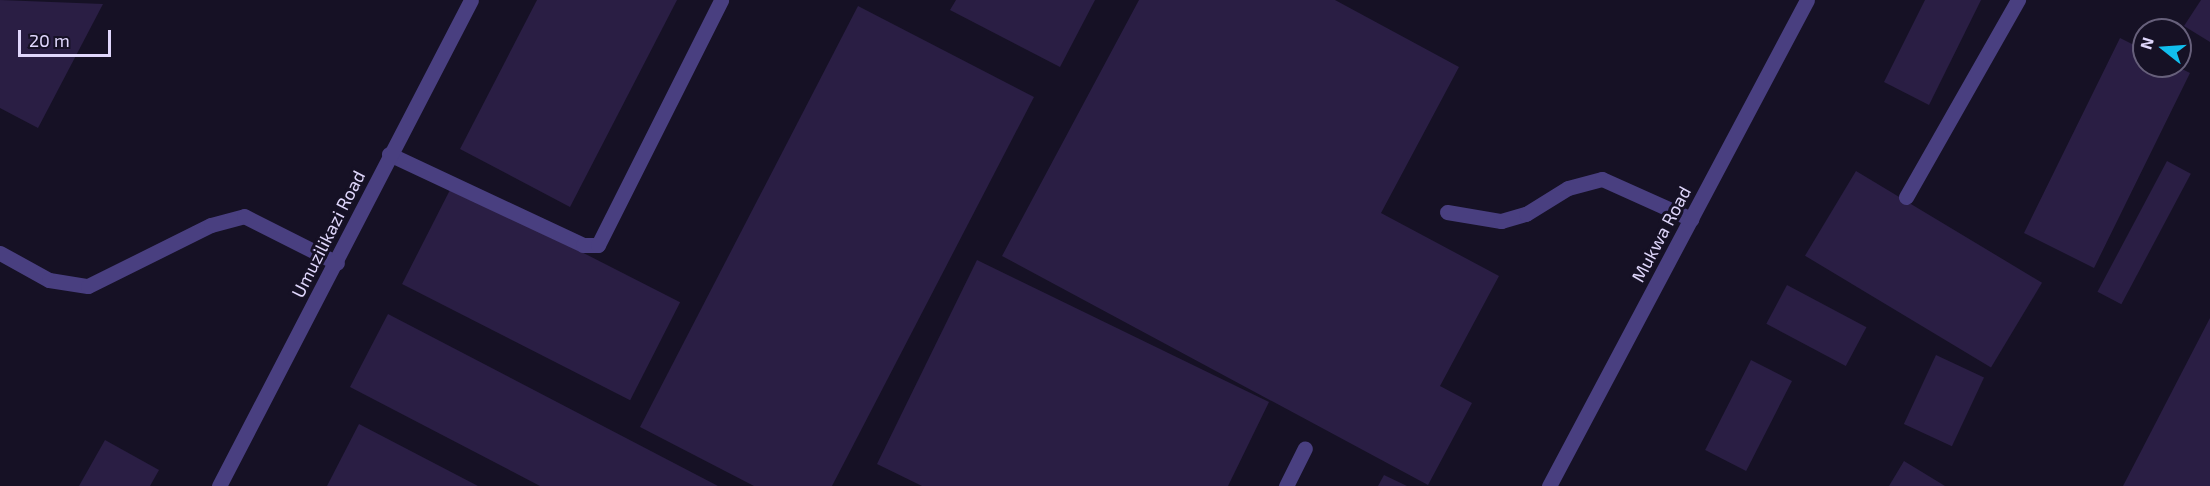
<!DOCTYPE html>
<html>
<head>
<meta charset="utf-8">
<style>
  body { margin:0 }
  #map { position:relative; width:2210px; height:486px; overflow:hidden; background:#161125; font-family:"Exo 2",sans-serif }
  div>[style] { position:absolute }
  .building>* { inset:0; background:#2a1e44; transform-origin:0 0 }
  .minor>* { height:15px; margin:-7.5px; padding:0 7.5px; transform-origin:7.5px; border-radius:7.5px; background:#493f80 }
  span { translate:-50% -50%; white-space:nowrap; text-align:center; line-height:1.15; -webkit-text-stroke:6px #161125; paint-order:stroke }
  .street-label { font-size:18px; color:#e0d7fc }
  .north { position:absolute; left:2132px; top:18px; width:60px; height:60px; box-sizing:border-box; background:#161125; border:2px solid #67607b; border-radius:50%; rotate:287deg; font-size:16px; font-weight:700; line-height:24px; text-align:center; color:#e0d7fc }
  .north::after { content:''; display:block; margin:auto; width:21px; height:27px; background:#11beee; clip-path:polygon(50% 0,100% 100%,50% 72%,0 100%) }
  .scale { position:absolute; left:18px; top:30px; width:93px; height:27px; box-sizing:border-box; border:3px solid #e0d7fc; border-top:0; padding-left:8px; font-size:18px; line-height:21px; white-space:nowrap; color:#e0d7fc; -webkit-text-stroke:4px #161125; paint-order:stroke }
</style>
</head>
<body>
<div id="map">
  <div class="building">
    <div style="clip-path:polygon(0 0,103px 4px,38px 128px,0 108px)"></div>
    <div style="clip-path:polygon(537px 0,677px 0,570px 207px,460px 149px)"></div>
    <div style="clip-path:polygon(956px 0,1095px 0,1060px 67px,950px 10px)"></div>
    <div style="clip-path:polygon(1139px 0,1335px 0,1459px 67px,1381px 213px,1499px 276px,1440px 386px,1472px 403px,1428px 485px,1002px 256px)"></div>
    <div style="clip-path:polygon(1925px 0,1981px 0,1929px 105px,1884px 82px)"></div>
    <div style="clip-path:polygon(2201px 0,2210px 0,2210px 42px,2184px 26px)"></div>
    <div style="clip-path:polygon(858px 6px,1034px 97px,832px 486px,754px 486px,640px 427px)"></div>
    <div style="clip-path:polygon(2120px 38px,2144px 50px,2144px 66px,2176px 66px,2190px 73px,2094px 268px,2024px 233px)"></div>
    <div style="left:2167px;top:161px;width:27px;height:148px;rotate:28deg"></div>
    <div style="left:1856px;top:171px;width:217px;height:99px;rotate:31deg"></div>
    <div style="left:452px;top:186px;width:256px;height:110px;rotate:27deg"></div>
    <div style="clip-path:polygon(977px 260px,1269px 402px,1228px 486px,922px 486px,877px 464px)"></div>
    <div style="left:1787px;top:285px;width:90px;height:44px;rotate:28deg"></div>
    <div style="clip-path:polygon(388px 314px,718px 486px,540px 486px,350px 387px)"></div>
    <div style="clip-path:polygon(2210px 318px,2210px 486px,2123px 486px)"></div>
    <div style="left:1936px;top:355px;width:53px;height:76px;rotate:25deg"></div>
    <div style="left:1751px;top:360px;width:46px;height:101px;rotate:27deg"></div>
    <div style="clip-path:polygon(359px 424px,478px 486px,327px 486px)"></div>
    <div style="clip-path:polygon(105px 440px,159px 470px,150px 486px,79px 486px)"></div>
    <div style="clip-path:polygon(1904px 461px,1945px 486px,1889px 486px)"></div>
    <div style="clip-path:polygon(1384px 475px,1407px 486px,1378px 486px)"></div>
  </div>
  <div class="minor">
    <div style="left:389px;top:154px;width:214px;rotate:25.1deg"></div>
    <div style="left:583px;top:245px;width:15px"></div>
    <div style="left:598px;top:245px;width:274px;rotate:-63.3deg"></div>
    <div style="left:1906px;top:197px;width:227px;rotate:-60.4deg"></div>
    <div style="left:1447px;top:212px;width:55px;rotate:9.5deg"></div>
    <div style="left:1501px;top:221px;width:26px;rotate:-16deg"></div>
    <div style="left:1526px;top:214px;width:49px;rotate:-31.8deg"></div>
    <div style="left:1568px;top:188px;width:35px;rotate:-15deg"></div>
    <div style="left:1602px;top:179px;width:98px;rotate:24.2deg"></div>
    <div style="left:0;top:253px;width:56px;rotate:28.9deg"></div>
    <div style="left:49px;top:280px;width:39px;rotate:9deg"></div>
    <div style="left:88px;top:286px;width:137px;rotate:-26.4deg"></div>
    <div style="left:211px;top:225px;width:34px;rotate:-15deg"></div>
    <div style="left:244px;top:216px;width:104px;rotate:26.8deg"></div>
    <div style="left:219px;top:486px;width:547px;rotate:-62.59deg"></div>
    <div style="left:1286px;top:486px;width:42px;rotate:-63.4deg"></div>
    <div style="left:1549px;top:486px;width:550px;rotate:-62.04deg"></div>
  </div>
  <div class="street-label">
    <span style="left:328px;top:234px;rotate:-63deg">Umuzilikazi Road</span>
    <span style="left:1661px;top:234px;rotate:-62deg">Mukwa Road</span>
  </div>
  <div class="north">N</div>
  <div class="scale">20 m</div>
</div>
</body>
</html>
